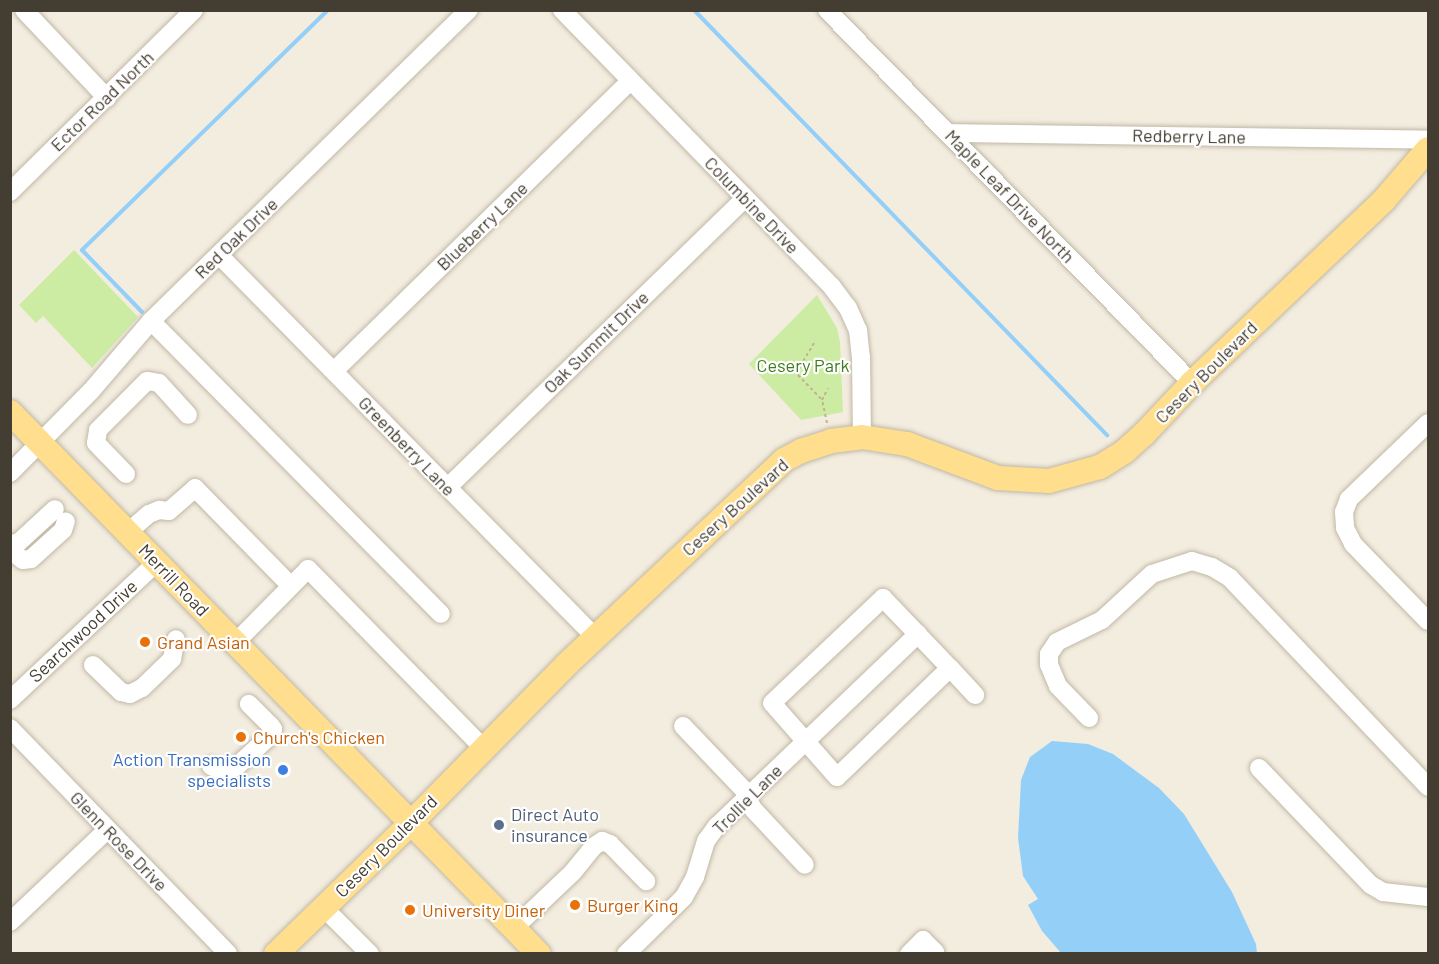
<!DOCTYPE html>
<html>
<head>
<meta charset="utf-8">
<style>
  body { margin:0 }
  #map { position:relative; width:1439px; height:964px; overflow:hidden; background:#f3ede0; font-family:Barlow,sans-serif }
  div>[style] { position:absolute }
  .green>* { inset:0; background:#cceca4 }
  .water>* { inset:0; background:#94cff8 }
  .stream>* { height:4px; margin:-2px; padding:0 2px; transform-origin:2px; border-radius:2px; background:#94cff8 }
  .path>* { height:2px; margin-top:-1px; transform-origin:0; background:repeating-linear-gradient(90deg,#c2b192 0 3px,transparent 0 6px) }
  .roads { filter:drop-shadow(0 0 2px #c1b8a5) drop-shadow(0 0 2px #c1b8a5) }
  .minor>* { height:18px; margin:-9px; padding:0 9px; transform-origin:9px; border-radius:9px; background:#fff }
  .major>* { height:24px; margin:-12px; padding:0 12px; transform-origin:12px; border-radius:12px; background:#ffdf8d }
  .dots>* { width:16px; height:16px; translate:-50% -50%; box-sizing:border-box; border:3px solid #fff; border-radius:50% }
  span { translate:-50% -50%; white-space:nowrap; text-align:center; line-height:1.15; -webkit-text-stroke:4.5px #fff; paint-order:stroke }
  .street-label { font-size:18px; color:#443d31 }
  .park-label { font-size:18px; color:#427b1f }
  .food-label { font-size:18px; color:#c56008 }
  .left { translate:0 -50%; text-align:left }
  .shop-label { font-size:18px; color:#366cbe }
  .right { translate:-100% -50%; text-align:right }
  .service-label { font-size:18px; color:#4e5e75 }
  .frame { position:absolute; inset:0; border:12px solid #443d31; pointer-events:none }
</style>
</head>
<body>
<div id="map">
  <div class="green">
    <div style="clip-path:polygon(74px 250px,138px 317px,92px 368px,43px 316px,36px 323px,19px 305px)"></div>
    <div style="clip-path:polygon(817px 295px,837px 328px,840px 342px,843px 412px,801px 420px,749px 364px)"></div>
  </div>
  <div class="water">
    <div style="clip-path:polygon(1052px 741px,1088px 744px,1113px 754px,1159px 788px,1184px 814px,1232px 892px,1256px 944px,1257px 953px,1061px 953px,1042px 931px,1028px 905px,1038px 899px,1023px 876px,1018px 838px,1021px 780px,1030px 757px)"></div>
  </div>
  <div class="stream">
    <div style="left:694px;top:10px;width:593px;rotate:45.82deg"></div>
    <div style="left:142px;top:312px;width:86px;rotate:-134.1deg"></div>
    <div style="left:82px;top:250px;width:344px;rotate:-44.3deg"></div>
  </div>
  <div class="path">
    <div style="left:814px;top:343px;width:27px;rotate:121deg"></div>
    <div style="left:800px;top:366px;width:9px;rotate:103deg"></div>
    <div style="left:798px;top:375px;width:35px;rotate:46deg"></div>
    <div style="left:827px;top:423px;width:24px;rotate:-102deg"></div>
    <div style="left:822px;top:400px;width:13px;rotate:-63deg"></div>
  </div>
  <div class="roads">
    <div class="minor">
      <div style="left:24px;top:10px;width:121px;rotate:46.7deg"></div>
      <div style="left:562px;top:10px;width:387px;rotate:45.7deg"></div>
      <div style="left:832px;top:287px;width:26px;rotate:53deg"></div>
      <div style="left:848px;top:308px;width:24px;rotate:66deg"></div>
      <div style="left:858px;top:330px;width:27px;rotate:84deg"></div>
      <div style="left:861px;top:357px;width:80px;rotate:89.3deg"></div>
      <div style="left:827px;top:10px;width:522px;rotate:45.62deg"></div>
      <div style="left:949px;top:133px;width:479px;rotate:0.8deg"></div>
      <div style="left:10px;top:192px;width:259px;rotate:-44.7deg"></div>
      <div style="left:219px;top:255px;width:536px;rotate:45.45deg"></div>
      <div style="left:151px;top:321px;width:412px;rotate:45.3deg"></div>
      <div style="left:334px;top:371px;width:414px;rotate:-44.4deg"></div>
      <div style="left:1428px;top:423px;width:110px;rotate:136.1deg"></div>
      <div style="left:1349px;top:499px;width:14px;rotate:111deg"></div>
      <div style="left:1344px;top:512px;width:16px;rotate:86deg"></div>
      <div style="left:1345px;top:528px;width:18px;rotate:63deg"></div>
      <div style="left:1353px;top:544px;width:107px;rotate:45.8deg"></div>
      <div style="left:10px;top:473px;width:115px;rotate:-45.4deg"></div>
      <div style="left:91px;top:391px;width:92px;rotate:-49.4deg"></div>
      <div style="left:151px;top:321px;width:445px;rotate:-44.4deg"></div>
      <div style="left:126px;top:474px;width:43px;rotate:-134.1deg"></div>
      <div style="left:96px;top:443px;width:13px;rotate:-81deg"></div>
      <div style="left:98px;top:430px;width:69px;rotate:-45deg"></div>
      <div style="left:147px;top:381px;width:12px;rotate:9deg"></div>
      <div style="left:159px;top:383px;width:43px;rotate:47.8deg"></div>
      <div style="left:448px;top:487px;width:414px;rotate:-44.2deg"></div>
      <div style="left:127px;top:533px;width:29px;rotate:-41deg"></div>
      <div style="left:149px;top:514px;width:11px;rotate:-22deg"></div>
      <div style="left:159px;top:510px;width:10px;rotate:6deg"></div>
      <div style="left:169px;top:511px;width:35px;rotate:-41deg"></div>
      <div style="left:195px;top:488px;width:137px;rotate:45.6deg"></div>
      <div style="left:10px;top:544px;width:8px;rotate:-7deg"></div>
      <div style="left:18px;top:543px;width:50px;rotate:-42.6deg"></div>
      <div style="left:10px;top:550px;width:16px;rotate:38deg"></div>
      <div style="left:23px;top:560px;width:8px;rotate:-7deg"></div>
      <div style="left:31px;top:559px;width:43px;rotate:-42.2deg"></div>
      <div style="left:63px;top:530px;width:9px;rotate:-72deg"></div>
      <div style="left:883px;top:598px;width:97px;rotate:46.3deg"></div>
      <div style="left:950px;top:668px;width:157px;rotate:136deg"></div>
      <div style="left:837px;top:777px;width:98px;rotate:-131.3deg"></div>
      <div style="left:772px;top:703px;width:153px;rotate:-43.4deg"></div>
      <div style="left:235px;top:643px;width:104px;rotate:-45.4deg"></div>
      <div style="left:308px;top:569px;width:250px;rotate:45.6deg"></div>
      <div style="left:93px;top:665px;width:39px;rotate:44deg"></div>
      <div style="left:121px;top:692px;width:9px;rotate:13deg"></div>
      <div style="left:130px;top:694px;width:13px;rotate:-27deg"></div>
      <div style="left:142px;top:688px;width:42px;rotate:-44deg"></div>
      <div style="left:172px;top:659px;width:20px;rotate:-79deg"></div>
      <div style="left:950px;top:668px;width:37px;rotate:47deg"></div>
      <div style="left:10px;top:700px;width:200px;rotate:-43.2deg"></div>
      <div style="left:1089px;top:718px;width:45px;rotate:-134.1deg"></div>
      <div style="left:1058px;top:686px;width:23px;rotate:-113deg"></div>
      <div style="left:1049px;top:665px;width:11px;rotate:-90deg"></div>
      <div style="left:1049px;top:654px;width:14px;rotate:-56deg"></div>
      <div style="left:1057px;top:642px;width:50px;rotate:-26.1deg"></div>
      <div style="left:1102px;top:620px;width:68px;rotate:-42.6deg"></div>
      <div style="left:1152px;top:574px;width:42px;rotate:-18deg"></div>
      <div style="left:1192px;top:561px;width:21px;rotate:17deg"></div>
      <div style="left:1212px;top:567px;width:21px;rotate:31deg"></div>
      <div style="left:1230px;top:578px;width:288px;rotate:46.5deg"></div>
      <div style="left:683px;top:726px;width:88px;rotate:46.4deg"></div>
      <div style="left:744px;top:790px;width:21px;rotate:65deg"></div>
      <div style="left:753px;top:809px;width:76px;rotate:47.1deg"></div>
      <div style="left:10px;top:728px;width:314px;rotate:46deg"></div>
      <div style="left:211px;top:766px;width:10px;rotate:24deg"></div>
      <div style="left:220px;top:770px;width:16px;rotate:-11deg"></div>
      <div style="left:236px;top:767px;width:49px;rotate:-42.5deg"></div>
      <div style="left:272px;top:734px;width:5px;rotate:-79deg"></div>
      <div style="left:273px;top:729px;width:5px;rotate:-127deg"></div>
      <div style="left:270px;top:725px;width:30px;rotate:-135deg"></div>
      <div style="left:1259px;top:768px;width:162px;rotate:46.3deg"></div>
      <div style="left:1371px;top:885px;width:14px;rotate:30deg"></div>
      <div style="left:1383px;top:892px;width:45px;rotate:6.3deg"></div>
      <div style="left:324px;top:908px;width:65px;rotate:45deg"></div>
      <div style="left:10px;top:922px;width:134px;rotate:-43.5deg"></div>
      <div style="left:514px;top:928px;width:81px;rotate:-43.5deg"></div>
      <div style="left:573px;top:872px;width:32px;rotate:-51deg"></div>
      <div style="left:593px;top:847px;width:11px;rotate:-34deg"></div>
      <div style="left:602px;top:841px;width:9px;rotate:21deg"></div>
      <div style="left:610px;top:844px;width:52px;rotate:45.8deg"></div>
      <div style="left:626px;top:954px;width:81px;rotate:-44.5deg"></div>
      <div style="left:684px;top:897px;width:23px;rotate:-61deg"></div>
      <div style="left:695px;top:877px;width:38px;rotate:-73deg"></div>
      <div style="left:706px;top:841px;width:19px;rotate:-54deg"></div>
      <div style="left:717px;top:826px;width:278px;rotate:-43.7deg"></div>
      <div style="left:909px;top:954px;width:20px;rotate:-45deg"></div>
      <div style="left:923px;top:940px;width:17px;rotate:45deg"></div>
      <div style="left:935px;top:952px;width:2px;rotate:117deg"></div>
    </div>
    <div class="major">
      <div style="left:10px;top:412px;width:757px;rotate:45.7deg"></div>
      <div style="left:276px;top:954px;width:188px;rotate:-44.1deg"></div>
      <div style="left:411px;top:823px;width:223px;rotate:-45.5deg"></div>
      <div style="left:567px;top:664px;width:298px;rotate:-43.2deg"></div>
      <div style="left:784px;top:460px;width:19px;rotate:-28deg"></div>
      <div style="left:801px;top:451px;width:32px;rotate:-18deg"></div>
      <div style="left:831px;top:441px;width:31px;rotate:-7deg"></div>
      <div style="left:862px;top:437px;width:46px;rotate:8.8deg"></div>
      <div style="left:907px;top:444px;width:97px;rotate:20.5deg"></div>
      <div style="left:998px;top:478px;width:51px;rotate:3.4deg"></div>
      <div style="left:1049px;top:481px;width:53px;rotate:-15.4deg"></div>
      <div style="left:1100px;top:467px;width:28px;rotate:-32deg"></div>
      <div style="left:1124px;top:452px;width:27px;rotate:-42deg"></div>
      <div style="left:1144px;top:434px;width:70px;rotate:-46.7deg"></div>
      <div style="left:1192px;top:383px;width:265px;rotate:-43.6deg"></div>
      <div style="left:1384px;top:200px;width:67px;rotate:-49.2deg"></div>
    </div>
  </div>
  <div class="dots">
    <div style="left:145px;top:642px;background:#e8710a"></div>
    <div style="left:241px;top:737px;background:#e8710a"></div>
    <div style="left:283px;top:770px;background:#3f7fe0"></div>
    <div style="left:499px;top:825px;background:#5c6f8a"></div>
    <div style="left:575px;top:905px;background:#e8710a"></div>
    <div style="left:410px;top:910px;background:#e8710a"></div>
  </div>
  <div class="street-label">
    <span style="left:102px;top:101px;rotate:-44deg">Ector Road North</span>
    <span style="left:1189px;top:136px;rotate:1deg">Redberry Lane</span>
    <span style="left:1010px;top:196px;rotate:46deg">Maple Leaf Drive North</span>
    <span style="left:752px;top:205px;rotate:46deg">Columbine Drive</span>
    <span style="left:482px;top:226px;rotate:-44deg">Blueberry Lane</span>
    <span style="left:236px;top:238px;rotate:-44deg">Red Oak Drive</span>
    <span style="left:596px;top:342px;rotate:-44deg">Oak Summit Drive</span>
    <span style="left:1206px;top:372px;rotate:-45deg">Cesery Boulevard</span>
    <span style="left:407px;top:446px;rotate:46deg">Greenberry Lane</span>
    <span style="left:735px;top:507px;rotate:-42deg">Cesery Boulevard</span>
    <span style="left:174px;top:580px;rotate:46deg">Merrill Road</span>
    <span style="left:83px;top:631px;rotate:-43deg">Searchwood Drive</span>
    <span style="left:747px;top:799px;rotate:-45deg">Trollie Lane</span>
    <span style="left:119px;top:841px;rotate:46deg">Glenn Rose Drive</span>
    <span style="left:386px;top:846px;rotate:-45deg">Cesery Boulevard</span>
  </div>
  <div class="park-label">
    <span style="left:803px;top:365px">Cesery Park</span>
  </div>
  <div class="food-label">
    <span class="left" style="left:157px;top:642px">Grand Asian</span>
    <span class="left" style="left:253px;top:737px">Church's Chicken</span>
    <span class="left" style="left:587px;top:905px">Burger King</span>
    <span class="left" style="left:422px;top:910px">University Diner</span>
  </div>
  <div class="shop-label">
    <span class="right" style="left:271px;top:770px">Action Transmission<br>specialists</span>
  </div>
  <div class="service-label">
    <span class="left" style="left:511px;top:825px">Direct Auto<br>insurance</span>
  </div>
  <div class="frame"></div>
</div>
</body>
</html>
